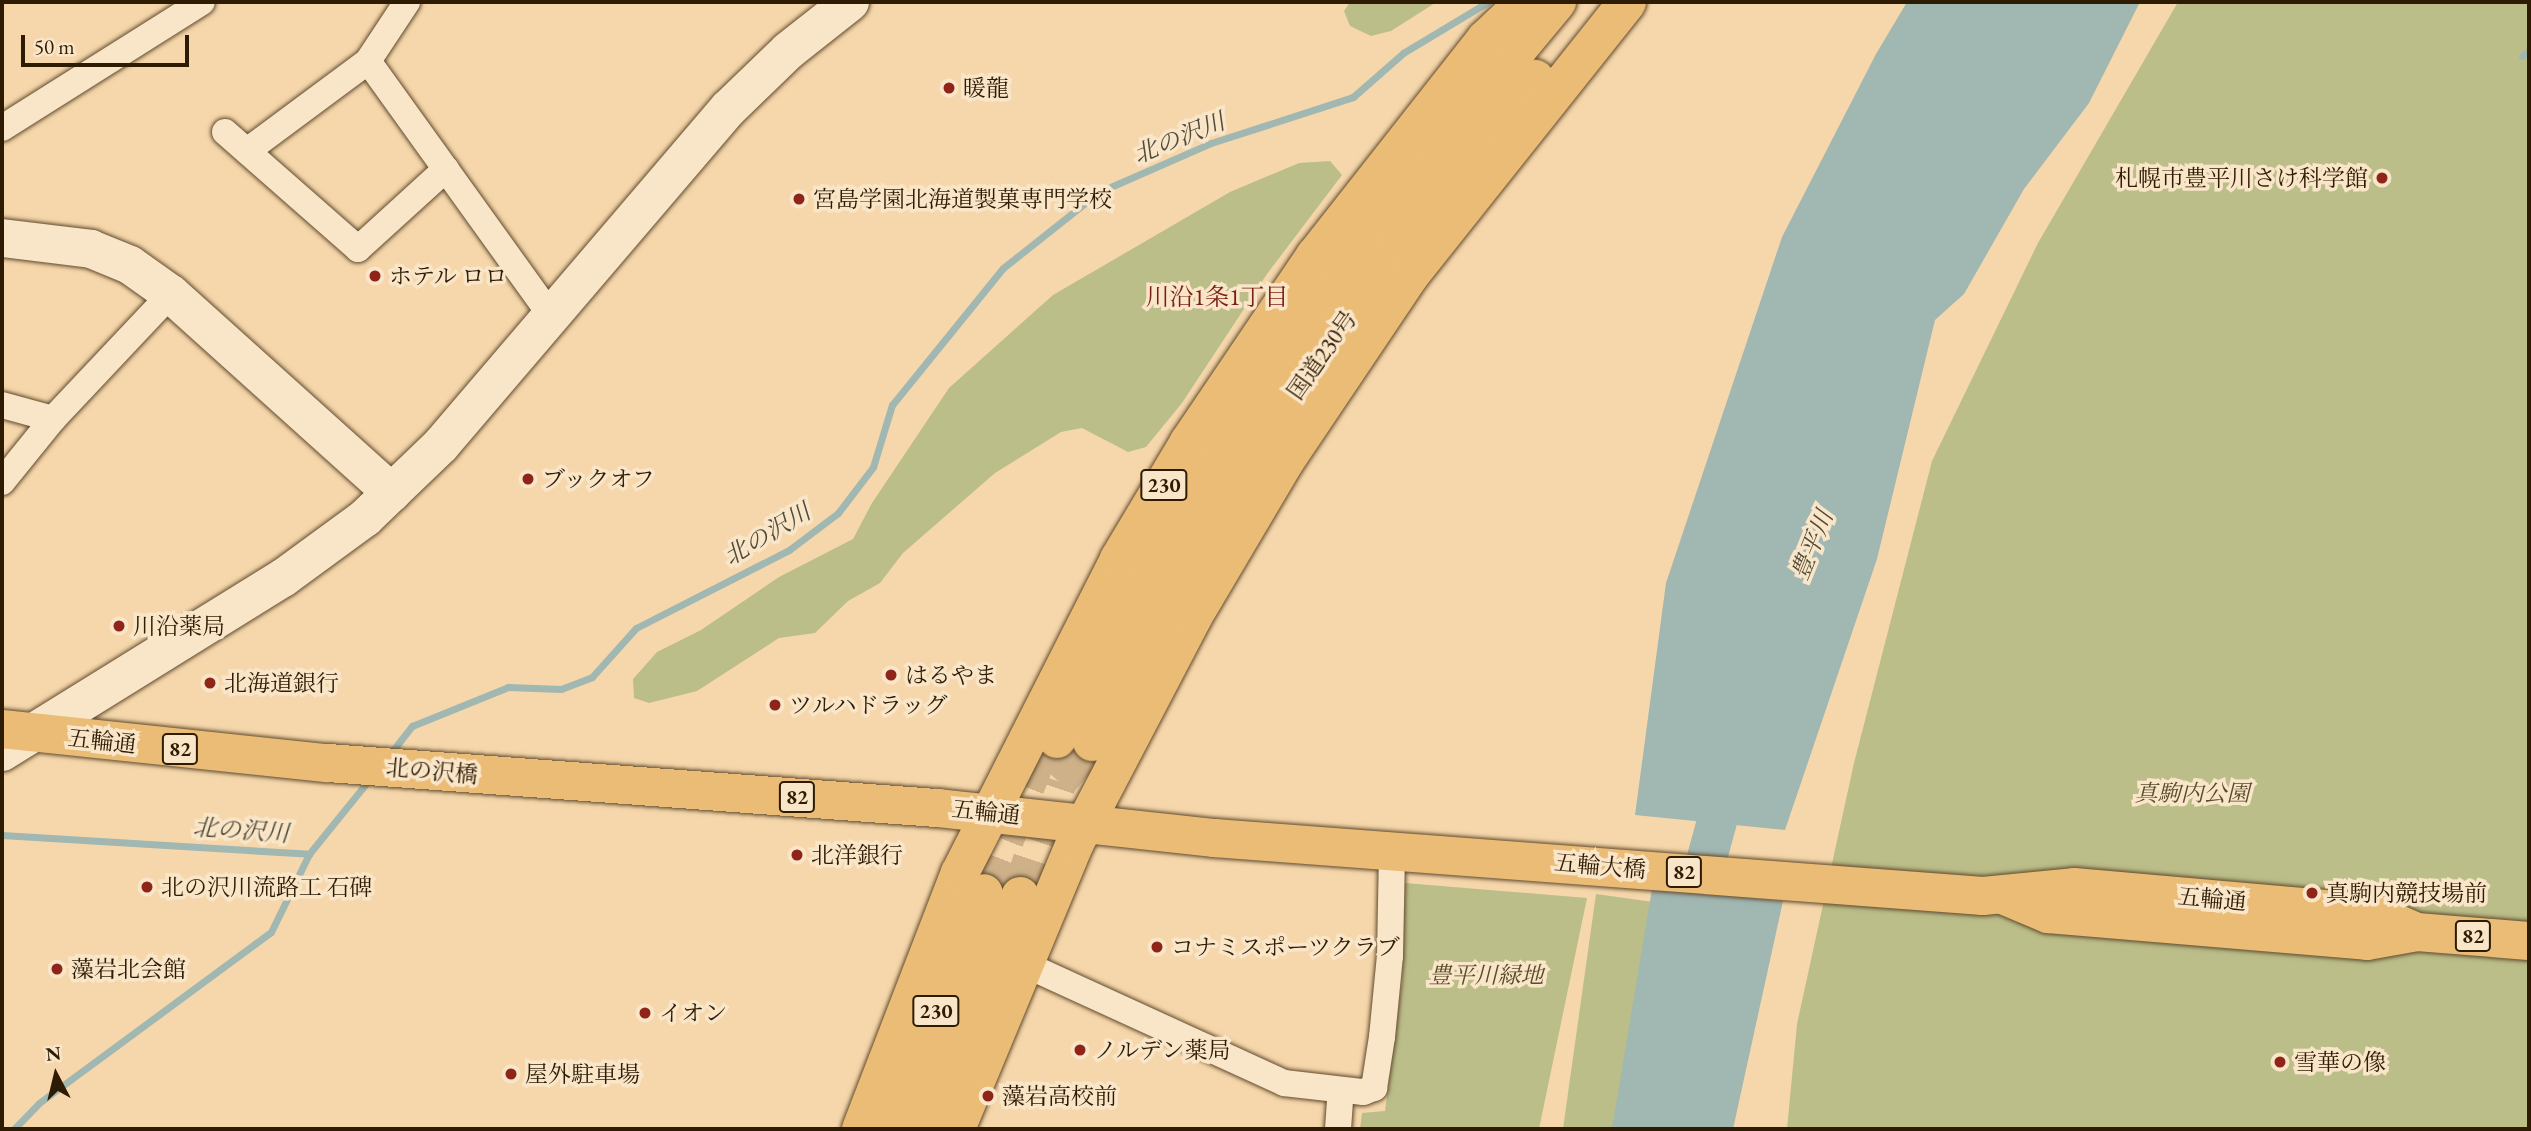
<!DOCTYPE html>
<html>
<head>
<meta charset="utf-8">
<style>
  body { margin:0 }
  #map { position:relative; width:2531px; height:1131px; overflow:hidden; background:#f6d7ab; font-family:"EB Garamond","Noto Serif JP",serif }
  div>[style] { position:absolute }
  .green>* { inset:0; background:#bbbe89; transform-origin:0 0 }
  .water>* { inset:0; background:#a0b7b2 }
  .stream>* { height:7px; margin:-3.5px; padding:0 3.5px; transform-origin:3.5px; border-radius:3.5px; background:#a0b7b2 }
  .river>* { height:40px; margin:-20px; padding:0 20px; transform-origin:20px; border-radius:20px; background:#a0b7b2 }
  .highway-tunnel>* { height:38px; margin-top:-19px; transform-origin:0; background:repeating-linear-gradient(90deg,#ceb189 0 38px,transparent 0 57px) }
  .roads { filter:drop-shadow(0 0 2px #604a2d) drop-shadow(0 0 2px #604a2d) }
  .street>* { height:26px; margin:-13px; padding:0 13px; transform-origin:13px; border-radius:13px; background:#f9e5c8 }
  .secondary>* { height:38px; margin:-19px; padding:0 19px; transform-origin:19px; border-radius:19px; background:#f9e5c8 }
  .primary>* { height:38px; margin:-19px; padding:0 19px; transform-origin:19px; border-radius:19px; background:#ebbc76 }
  .highway>* { height:38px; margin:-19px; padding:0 19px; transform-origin:19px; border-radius:19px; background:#ebbc76 }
  .dots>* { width:19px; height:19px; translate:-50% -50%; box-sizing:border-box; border:4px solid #f9e5c8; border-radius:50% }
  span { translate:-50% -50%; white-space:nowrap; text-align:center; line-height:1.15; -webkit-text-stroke:7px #f9e5c8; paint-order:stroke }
  .shield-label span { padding:2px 5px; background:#f9e5c8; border:2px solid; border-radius:5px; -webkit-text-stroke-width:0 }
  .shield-label { font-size:21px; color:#2e1b03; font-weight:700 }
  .poi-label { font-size:23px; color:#2e1b03 }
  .left { translate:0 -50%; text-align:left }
  .right { translate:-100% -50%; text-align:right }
  .street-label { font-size:23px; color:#2e1b03 }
  .park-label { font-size:23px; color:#584c2b; font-style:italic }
  .water-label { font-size:24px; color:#504a38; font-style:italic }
  .neighbourhood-label { font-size:24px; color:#7a1f14 }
  .frame { position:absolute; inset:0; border:4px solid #2e1b03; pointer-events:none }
  .north { position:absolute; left:21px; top:1040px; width:70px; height:70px; -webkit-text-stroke:5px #f9e5c8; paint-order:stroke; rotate:353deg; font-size:19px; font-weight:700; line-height:28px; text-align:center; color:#2e1b03 }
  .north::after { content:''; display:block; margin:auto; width:24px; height:32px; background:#2e1b03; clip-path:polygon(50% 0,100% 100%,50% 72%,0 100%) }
  .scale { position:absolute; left:21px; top:35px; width:168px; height:32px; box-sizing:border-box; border:4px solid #2e1b03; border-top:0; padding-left:9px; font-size:21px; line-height:24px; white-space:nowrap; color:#2e1b03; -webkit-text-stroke:5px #f9e5c8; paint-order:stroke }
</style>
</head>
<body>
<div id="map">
  <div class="green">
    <div style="clip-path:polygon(1350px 2px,1473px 2px,1435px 3px,1391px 31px,1371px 36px,1350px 26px,1344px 11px)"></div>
    <div style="clip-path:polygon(2178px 2px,2529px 2px,2529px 1129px,1787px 1129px,1797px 1024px,1854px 763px,1932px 461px,2038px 243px)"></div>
    <div style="clip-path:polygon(1330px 161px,1342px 175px,1267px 274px,1182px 403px,1146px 447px,1128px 452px,1082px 428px,1061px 432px,995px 473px,903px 553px,880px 583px,848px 601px,815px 633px,779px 638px,697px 691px,649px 703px,634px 698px,633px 679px,657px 652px,701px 630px,779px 577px,853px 539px,872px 503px,949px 388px,1053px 295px,1230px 192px,1299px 163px)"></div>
    <div style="clip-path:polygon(1405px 883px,1587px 898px,1539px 1129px,1360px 1129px,1362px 1113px,1385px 1111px,1402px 981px)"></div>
    <div style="left:1596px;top:894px;width:58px;height:239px;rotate:8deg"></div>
  </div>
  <div class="water">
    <div style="clip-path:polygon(1907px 2px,2140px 2px,2089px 103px,2024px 189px,1964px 294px,1935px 320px,1877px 559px,1785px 830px,1635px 815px,1666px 583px,1782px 237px,1876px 54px)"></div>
    <div style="clip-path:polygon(1652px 889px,1783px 901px,1733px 1129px,1612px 1129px)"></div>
  </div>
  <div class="stream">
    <div style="left:2522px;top:56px;width:9px;rotate:-36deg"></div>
    <div style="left:390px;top:754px;width:36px;rotate:-52deg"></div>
    <div style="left:412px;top:726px;width:104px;rotate:-22.1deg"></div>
    <div style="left:508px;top:687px;width:53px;rotate:2.2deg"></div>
    <div style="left:561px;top:689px;width:33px;rotate:-21deg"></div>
    <div style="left:592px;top:677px;width:66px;rotate:-48.1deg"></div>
    <div style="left:636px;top:628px;width:172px;rotate:-27deg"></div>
    <div style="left:789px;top:550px;width:61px;rotate:-37.1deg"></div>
    <div style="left:838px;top:513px;width:58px;rotate:-52.7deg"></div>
    <div style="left:873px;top:467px;width:65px;rotate:-73deg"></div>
    <div style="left:892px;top:405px;width:176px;rotate:-51deg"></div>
    <div style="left:1003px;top:268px;width:122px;rotate:-38.4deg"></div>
    <div style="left:1099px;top:192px;width:122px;rotate:-23.6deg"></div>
    <div style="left:1211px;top:143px;width:149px;rotate:-17.9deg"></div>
    <div style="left:1353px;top:97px;width:67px;rotate:-41.3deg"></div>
    <div style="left:1403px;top:53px;width:99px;rotate:-31deg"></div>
    <div style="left:2px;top:835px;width:308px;rotate:3.5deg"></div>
    <div style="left:14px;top:1129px;width:36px;rotate:-46deg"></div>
    <div style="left:39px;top:1103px;width:288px;rotate:-36.4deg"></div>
    <div style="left:271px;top:932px;width:87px;rotate:-64deg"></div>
    <div style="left:309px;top:854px;width:95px;rotate:-51deg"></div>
  </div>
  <div class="river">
    <div style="left:1693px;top:909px;width:144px;rotate:-74.7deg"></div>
  </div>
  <div class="highway-tunnel">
    <div style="left:984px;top:893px;width:148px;rotate:-68.6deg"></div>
    <div style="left:1038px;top:755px;width:21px;rotate:-41deg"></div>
    <div style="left:1020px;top:896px;width:121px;rotate:-71.7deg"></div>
    <div style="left:1058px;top:781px;width:52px;rotate:-48.9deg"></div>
  </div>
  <div class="roads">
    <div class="street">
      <div style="left:407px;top:2px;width:71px;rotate:123.5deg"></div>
      <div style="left:368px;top:61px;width:314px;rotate:54.3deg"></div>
      <div style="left:2px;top:128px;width:236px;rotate:-32.2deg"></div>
      <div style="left:225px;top:132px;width:177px;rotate:41.3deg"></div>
      <div style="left:358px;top:249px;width:119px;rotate:-42.3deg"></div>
      <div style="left:247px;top:151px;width:151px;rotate:-36.6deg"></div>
      <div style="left:2px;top:405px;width:53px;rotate:15.4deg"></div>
      <div style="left:2px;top:482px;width:81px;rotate:-51deg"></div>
      <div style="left:53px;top:419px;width:172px;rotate:-46.7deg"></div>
      <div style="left:1022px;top:963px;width:288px;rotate:24.6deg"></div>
      <div style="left:1284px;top:1083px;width:80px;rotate:6.5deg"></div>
      <div style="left:1363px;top:1092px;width:12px;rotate:-20deg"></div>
      <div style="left:1374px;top:1088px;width:52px;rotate:-81.1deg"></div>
      <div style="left:1382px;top:1037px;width:81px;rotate:-84.4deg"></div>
      <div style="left:1390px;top:956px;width:106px;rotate:-88.9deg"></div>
      <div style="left:1338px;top:1129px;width:39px;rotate:-86deg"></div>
    </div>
    <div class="secondary">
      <div style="left:2px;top:238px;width:90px;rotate:7deg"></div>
      <div style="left:91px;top:249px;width:42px;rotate:22.3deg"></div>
      <div style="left:130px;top:265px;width:50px;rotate:35.3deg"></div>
      <div style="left:171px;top:294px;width:297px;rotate:42deg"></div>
      <div style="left:2px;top:752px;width:331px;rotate:-31.8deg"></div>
      <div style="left:283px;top:578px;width:102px;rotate:-36.2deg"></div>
      <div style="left:365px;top:518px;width:105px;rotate:-43.8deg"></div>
      <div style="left:441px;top:445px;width:442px;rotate:-49.5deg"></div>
      <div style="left:728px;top:109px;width:83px;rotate:-44deg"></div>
      <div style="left:788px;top:51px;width:79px;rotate:-38.3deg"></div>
    </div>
    <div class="primary">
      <div style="left:2px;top:729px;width:328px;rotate:6deg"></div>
      <div style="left:328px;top:763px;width:611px;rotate:4.23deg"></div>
      <div style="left:937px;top:808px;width:279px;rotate:6.2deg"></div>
      <div style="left:1214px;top:838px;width:771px;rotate:4.31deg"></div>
      <div style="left:1983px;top:896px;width:91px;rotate:-5.6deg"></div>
      <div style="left:2074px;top:887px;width:300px;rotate:5deg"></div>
      <div style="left:2373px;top:913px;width:48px;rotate:23.4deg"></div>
      <div style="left:2005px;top:896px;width:47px;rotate:22.7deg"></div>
      <div style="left:2048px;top:914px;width:320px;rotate:4.8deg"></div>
      <div style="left:2367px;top:941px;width:51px;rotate:-10.2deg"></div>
      <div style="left:2417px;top:932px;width:112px;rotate:4.6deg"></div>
    </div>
    <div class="highway">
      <div style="left:1057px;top:739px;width:197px;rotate:-61.5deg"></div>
      <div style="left:1151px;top:566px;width:250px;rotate:-58.1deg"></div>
      <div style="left:1283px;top:354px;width:240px;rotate:-53.7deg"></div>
      <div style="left:1425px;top:161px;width:207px;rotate:-50.3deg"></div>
      <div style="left:1092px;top:742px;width:159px;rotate:-61.8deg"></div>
      <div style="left:1167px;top:602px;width:265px;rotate:-58.1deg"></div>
      <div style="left:1307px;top:377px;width:163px;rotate:-54.7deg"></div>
      <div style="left:1401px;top:244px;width:213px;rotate:-50.9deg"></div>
      <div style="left:861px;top:1129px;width:274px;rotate:-68.9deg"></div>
      <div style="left:960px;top:873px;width:352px;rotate:-63.1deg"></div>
      <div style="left:1119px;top:559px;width:136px;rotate:-59.1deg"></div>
      <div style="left:1189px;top:442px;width:225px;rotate:-55.9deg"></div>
      <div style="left:1315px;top:256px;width:276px;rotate:-51.8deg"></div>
      <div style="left:1486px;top:39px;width:54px;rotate:-43.5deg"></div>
      <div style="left:892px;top:1129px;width:253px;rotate:-68.7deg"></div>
      <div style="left:927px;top:1129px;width:251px;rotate:-68.2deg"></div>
      <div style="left:956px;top:1129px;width:310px;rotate:-67.4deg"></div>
      <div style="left:1075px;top:843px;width:255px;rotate:-62.4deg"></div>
      <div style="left:1193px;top:617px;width:179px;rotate:-59.4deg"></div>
      <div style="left:1284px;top:463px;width:228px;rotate:-56.1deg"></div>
      <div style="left:1411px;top:274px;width:347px;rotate:-51.5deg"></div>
    </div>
  </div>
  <div class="dots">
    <div style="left:949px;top:88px;background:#8f2418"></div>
    <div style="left:2382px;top:178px;background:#8f2418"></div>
    <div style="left:799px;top:199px;background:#8f2418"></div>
    <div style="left:375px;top:276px;background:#8f2418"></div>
    <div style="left:528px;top:479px;background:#8f2418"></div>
    <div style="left:119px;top:626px;background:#8f2418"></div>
    <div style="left:891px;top:675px;background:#8f2418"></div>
    <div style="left:210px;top:683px;background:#8f2418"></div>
    <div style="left:775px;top:705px;background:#8f2418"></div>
    <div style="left:797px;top:855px;background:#8f2418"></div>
    <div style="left:147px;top:887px;background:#8f2418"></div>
    <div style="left:2312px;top:893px;background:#8f2418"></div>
    <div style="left:1157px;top:947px;background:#8f2418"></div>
    <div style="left:57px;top:969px;background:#8f2418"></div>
    <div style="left:645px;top:1013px;background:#8f2418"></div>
    <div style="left:1080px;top:1050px;background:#8f2418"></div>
    <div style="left:2280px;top:1062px;background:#8f2418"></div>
    <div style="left:511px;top:1074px;background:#8f2418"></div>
    <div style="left:988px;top:1096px;background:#8f2418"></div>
  </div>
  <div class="shield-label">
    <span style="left:1164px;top:485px">230</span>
    <span style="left:180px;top:749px">82</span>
    <span style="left:797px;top:797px">82</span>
    <span style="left:1684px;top:872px">82</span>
    <span style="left:2473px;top:936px">82</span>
    <span style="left:936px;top:1011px">230</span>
  </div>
  <div class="poi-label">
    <span class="left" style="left:963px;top:88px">暖龍</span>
    <span class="right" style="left:2368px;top:178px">札幌市豊平川さけ科学館</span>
    <span class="left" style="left:813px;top:199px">宮島学園北海道製菓専門学校</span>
    <span class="left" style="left:389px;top:276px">ホテル ロロ</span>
    <span class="left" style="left:542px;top:479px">ブックオフ</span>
    <span class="left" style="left:133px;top:626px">川沿薬局</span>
    <span class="left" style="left:905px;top:675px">はるやま</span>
    <span class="left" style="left:224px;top:683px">北海道銀行</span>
    <span class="left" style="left:789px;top:705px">ツルハドラッグ</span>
    <span class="left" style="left:811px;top:855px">北洋銀行</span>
    <span class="left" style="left:161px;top:887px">北の沢川流路工 石碑</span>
    <span class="left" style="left:2326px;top:893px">真駒内競技場前</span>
    <span class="left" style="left:1171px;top:947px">コナミスポーツクラブ</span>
    <span class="left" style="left:71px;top:969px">藻岩北会館</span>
    <span class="left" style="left:659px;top:1013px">イオン</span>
    <span class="left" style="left:1094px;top:1050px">ノルデン薬局</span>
    <span class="left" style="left:2294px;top:1062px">雪華の像</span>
    <span class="left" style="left:525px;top:1074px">屋外駐車場</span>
    <span class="left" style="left:1002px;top:1096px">藻岩高校前</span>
  </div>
  <div class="street-label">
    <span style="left:1322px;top:355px;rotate:-55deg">国道230号</span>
    <span style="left:102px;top:741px;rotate:6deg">五輪通</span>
    <span style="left:432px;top:771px;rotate:5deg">北の沢橋</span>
    <span style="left:986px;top:812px;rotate:6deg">五輪通</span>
    <span style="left:1600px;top:866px;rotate:5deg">五輪大橋</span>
    <span style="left:2212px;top:899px;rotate:5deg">五輪通</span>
  </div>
  <div class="park-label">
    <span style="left:2192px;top:793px">真駒内公園</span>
    <span style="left:1486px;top:975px">豊平川緑地</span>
  </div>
  <div class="water-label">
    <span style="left:1179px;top:138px;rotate:-22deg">北の沢川</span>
    <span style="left:767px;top:534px;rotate:-31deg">北の沢川</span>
    <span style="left:1812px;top:545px;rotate:-68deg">豊平川</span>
    <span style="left:241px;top:830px;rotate:4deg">北の沢川</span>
  </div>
  <div class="neighbourhood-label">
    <span style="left:1217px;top:297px">川沿1条1丁目</span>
  </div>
  <div class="frame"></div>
  <div class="north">N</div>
  <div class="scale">50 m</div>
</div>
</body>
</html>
